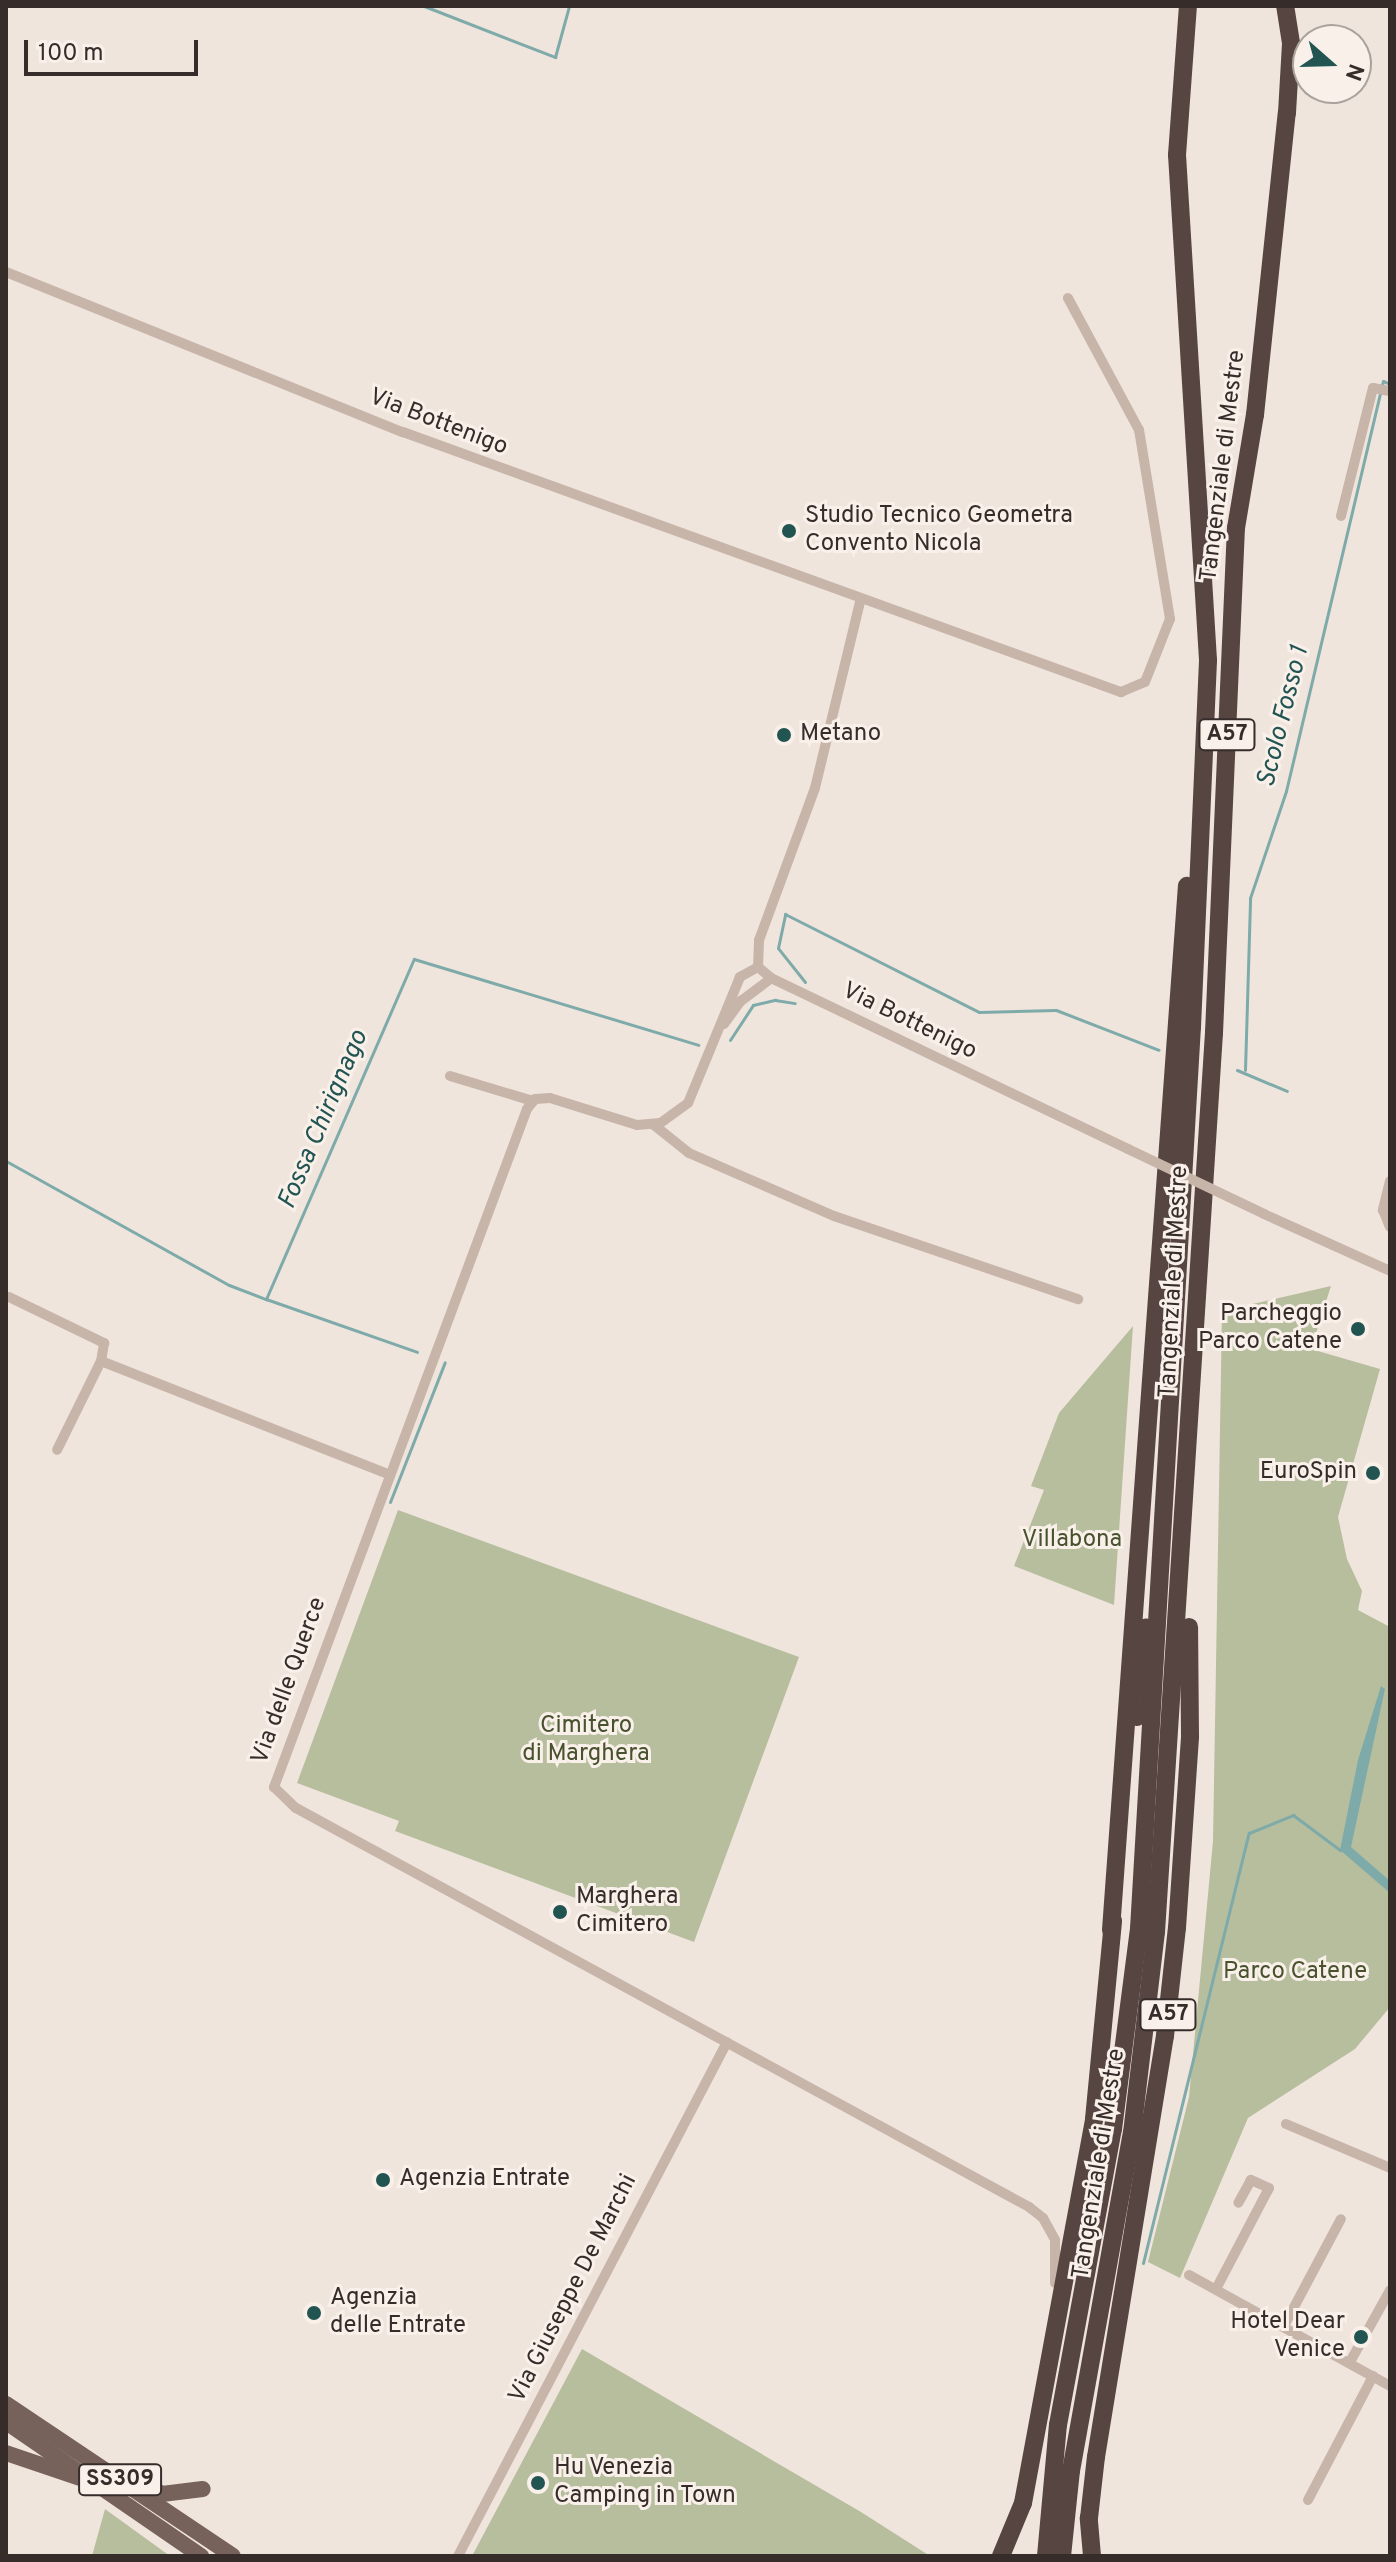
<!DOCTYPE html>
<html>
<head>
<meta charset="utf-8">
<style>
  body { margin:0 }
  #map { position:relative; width:1396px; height:2562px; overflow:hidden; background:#f0e5dd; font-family:Overpass,sans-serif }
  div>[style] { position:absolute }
  .green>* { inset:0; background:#b7be9e }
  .water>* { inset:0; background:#7eaba9 }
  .stream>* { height:3px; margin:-1.5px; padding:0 1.5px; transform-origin:1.5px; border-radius:1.5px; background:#7eaba9 }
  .street>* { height:10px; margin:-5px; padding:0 5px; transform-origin:5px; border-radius:5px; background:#c8b5aa }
  .primary>* { height:16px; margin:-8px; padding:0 8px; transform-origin:8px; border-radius:8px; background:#76625b }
  .highway>* { height:18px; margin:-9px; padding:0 9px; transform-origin:9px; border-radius:9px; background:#564541 }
  .street-bridge>* { height:10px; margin:-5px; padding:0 5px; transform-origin:5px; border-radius:5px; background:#c8b5aa }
  .dots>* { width:22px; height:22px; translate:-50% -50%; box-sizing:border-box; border:4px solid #f8f0e9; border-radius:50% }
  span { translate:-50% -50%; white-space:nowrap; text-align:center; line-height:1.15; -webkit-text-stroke:6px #f8f0e9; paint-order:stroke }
  .shield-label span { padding:2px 6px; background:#f8f0e9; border:2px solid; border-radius:6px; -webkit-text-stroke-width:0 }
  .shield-label { font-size:22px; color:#362c29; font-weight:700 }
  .street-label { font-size:24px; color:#362c29 }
  .poi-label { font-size:24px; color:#362c29 }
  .left { translate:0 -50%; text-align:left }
  .right { translate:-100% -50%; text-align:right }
  .park-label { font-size:24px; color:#49522f }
  .water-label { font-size:26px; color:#225452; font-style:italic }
  .frame { position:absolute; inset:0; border:8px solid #362c29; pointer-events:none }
  .north { position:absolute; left:1292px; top:24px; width:80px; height:80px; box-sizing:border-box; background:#f8f0e9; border:2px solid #aaa29c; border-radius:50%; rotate:110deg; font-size:22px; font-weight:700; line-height:32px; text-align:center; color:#362c29 }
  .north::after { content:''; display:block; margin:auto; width:28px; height:36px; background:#225452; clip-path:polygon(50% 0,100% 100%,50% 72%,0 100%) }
  .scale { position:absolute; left:24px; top:40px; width:174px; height:36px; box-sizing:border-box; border:4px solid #362c29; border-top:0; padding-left:10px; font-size:24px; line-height:28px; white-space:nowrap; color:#362c29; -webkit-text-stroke:6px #f8f0e9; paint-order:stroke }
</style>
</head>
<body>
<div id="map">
  <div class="green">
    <div style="clip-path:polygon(1331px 1286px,1311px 1349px,1380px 1369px,1338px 1517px,1347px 1559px,1362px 1591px,1358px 1610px,1390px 1627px,1390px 2007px,1355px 2049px,1248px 2118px,1180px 2278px,1148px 2262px,1189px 2097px,1213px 1841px,1222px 1311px)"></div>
    <div style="clip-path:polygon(1133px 1326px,1114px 1605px,1014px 1566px,1044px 1490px,1031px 1486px,1059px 1413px)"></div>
    <div style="clip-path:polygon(398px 1510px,799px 1657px,694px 1942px,395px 1831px,399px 1821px,297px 1783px)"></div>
    <div style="clip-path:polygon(582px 2349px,861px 2512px,930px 2556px,472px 2556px)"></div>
    <div style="clip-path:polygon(105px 2509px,170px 2556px,92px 2556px)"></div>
  </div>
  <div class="water">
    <div style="clip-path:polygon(1381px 1686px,1385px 1689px,1351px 1847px,1390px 1881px,1390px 1893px,1340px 1850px,1358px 1760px)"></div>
  </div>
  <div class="stream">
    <div style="left:424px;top:6px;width:141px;rotate:21.3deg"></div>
    <div style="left:555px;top:57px;width:53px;rotate:-74.6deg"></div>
    <div style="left:805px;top:982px;width:43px;rotate:-128.5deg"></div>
    <div style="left:778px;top:948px;width:35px;rotate:-78deg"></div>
    <div style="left:785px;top:914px;width:217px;rotate:26.8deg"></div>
    <div style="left:979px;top:1012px;width:77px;rotate:-1.5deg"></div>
    <div style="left:1056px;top:1010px;width:110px;rotate:21.2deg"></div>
    <div style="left:730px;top:1040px;width:42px;rotate:-56.7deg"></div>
    <div style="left:753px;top:1005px;width:23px;rotate:-13deg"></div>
    <div style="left:775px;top:1000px;width:20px;rotate:9deg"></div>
    <div style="left:1237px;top:1070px;width:54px;rotate:22.8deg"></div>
    <div style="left:1245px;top:1070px;width:172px;rotate:-88.3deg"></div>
    <div style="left:1250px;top:898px;width:113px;rotate:-71.4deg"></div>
    <div style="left:1286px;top:791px;width:421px;rotate:-76.7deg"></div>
    <div style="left:1383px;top:381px;width:8px;rotate:23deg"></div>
    <div style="left:6px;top:1161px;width:255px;rotate:29.1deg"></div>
    <div style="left:229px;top:1285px;width:40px;rotate:21deg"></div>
    <div style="left:266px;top:1299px;width:371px;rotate:-66.5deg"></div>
    <div style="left:414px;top:959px;width:297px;rotate:16.8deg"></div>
    <div style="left:266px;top:1299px;width:160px;rotate:19.3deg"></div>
    <div style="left:390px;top:1502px;width:150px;rotate:-68.6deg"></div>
    <div style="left:1143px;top:2263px;width:443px;rotate:-76.2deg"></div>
    <div style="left:1249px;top:1833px;width:48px;rotate:-22.2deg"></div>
    <div style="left:1293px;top:1815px;width:59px;rotate:36.7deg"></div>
  </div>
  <div class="street">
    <div style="left:6px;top:272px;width:428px;rotate:22deg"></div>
    <div style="left:403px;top:432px;width:764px;rotate:19.91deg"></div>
    <div style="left:1121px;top:692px;width:26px;rotate:-23deg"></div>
    <div style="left:1145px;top:682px;width:68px;rotate:-68.4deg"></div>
    <div style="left:1170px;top:619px;width:192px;rotate:-99.3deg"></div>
    <div style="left:1139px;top:430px;width:150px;rotate:-118.3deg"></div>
    <div style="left:1341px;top:516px;width:132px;rotate:-76deg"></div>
    <div style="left:1373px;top:388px;width:17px;rotate:10deg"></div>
    <div style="left:860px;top:602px;width:191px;rotate:103.6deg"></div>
    <div style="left:815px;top:788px;width:162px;rotate:110.2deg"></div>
    <div style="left:759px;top:940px;width:27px;rotate:92deg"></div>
    <div style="left:758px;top:967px;width:17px;rotate:40deg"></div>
    <div style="left:771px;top:978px;width:396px;rotate:25.6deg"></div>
    <div style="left:758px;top:967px;width:21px;rotate:151deg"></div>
    <div style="left:740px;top:977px;width:136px;rotate:112.4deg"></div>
    <div style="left:688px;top:1103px;width:34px;rotate:144deg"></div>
    <div style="left:660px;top:1123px;width:23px;rotate:175deg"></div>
    <div style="left:637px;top:1125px;width:91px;rotate:-162.8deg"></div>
    <div style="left:550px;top:1098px;width:15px;rotate:176deg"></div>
    <div style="left:535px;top:1099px;width:13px;rotate:129deg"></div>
    <div style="left:527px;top:1109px;width:724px;rotate:110.46deg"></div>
    <div style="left:274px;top:1787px;width:30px;rotate:44deg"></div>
    <div style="left:296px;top:1808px;width:835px;rotate:28.56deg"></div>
    <div style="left:1029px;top:2207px;width:18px;rotate:38deg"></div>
    <div style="left:1043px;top:2218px;width:25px;rotate:61deg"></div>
    <div style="left:1055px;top:2240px;width:43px;rotate:90deg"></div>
    <div style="left:724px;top:1024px;width:29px;rotate:-54deg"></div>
    <div style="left:741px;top:1001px;width:38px;rotate:-37deg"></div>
    <div style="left:450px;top:1076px;width:87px;rotate:16.8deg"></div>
    <div style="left:654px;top:1125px;width:45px;rotate:38.7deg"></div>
    <div style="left:689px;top:1153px;width:158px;rotate:23.5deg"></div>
    <div style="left:834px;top:1216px;width:258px;rotate:18.8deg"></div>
    <div style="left:1390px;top:1181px;width:30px;rotate:104deg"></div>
    <div style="left:1383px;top:1210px;width:18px;rotate:68deg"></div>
    <div style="left:1264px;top:1214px;width:138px;rotate:24.3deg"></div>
    <div style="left:9px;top:1297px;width:106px;rotate:25.8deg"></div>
    <div style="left:104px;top:1343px;width:18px;rotate:99deg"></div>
    <div style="left:101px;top:1361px;width:99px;rotate:116.3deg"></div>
    <div style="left:101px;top:1361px;width:308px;rotate:21.5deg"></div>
    <div style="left:1286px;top:2124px;width:113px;rotate:22.9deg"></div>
    <div style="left:1189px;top:2275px;width:230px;rotate:28.9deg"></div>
    <div style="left:1216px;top:2289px;width:114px;rotate:-62.3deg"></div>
    <div style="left:1269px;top:2188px;width:20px;rotate:-156deg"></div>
    <div style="left:1251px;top:2180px;width:26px;rotate:119deg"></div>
    <div style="left:1284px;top:2326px;width:121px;rotate:-62deg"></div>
    <div style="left:1350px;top:2362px;width:82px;rotate:-60.9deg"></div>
    <div style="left:1308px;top:2500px;width:140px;rotate:-62.3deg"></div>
    <div style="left:458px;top:2556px;width:580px;rotate:-62.37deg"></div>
  </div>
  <div class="primary">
    <div style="left:6px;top:2404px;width:273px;rotate:33.8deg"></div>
    <div style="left:6px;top:2422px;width:237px;rotate:34.5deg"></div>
    <div style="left:6px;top:2453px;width:78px;rotate:18.7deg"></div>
    <div style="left:144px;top:2484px;width:21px;rotate:29deg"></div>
    <div style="left:162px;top:2494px;width:41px;rotate:-7deg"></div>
  </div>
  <div class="highway">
    <div style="left:1137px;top:1717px;width:90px;rotate:-84.3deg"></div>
    <div style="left:1111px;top:1930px;width:1047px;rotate:-85.84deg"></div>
    <div style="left:1001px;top:2556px;width:57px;rotate:-67.5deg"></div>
    <div style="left:1023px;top:2503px;width:391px;rotate:-79.5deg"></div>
    <div style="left:1094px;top:2119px;width:199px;rotate:-84.5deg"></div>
    <div style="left:1046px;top:2556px;width:132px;rotate:-84.8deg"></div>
    <div style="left:1058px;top:2425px;width:301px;rotate:-79.5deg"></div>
    <div style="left:1113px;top:2129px;width:202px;rotate:-82.6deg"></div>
    <div style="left:1139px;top:1929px;width:904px;rotate:-86.64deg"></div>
    <div style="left:1192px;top:1027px;width:367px;rotate:-87.5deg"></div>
    <div style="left:1208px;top:660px;width:506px;rotate:-93.51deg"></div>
    <div style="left:1177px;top:155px;width:149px;rotate:-85.8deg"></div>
    <div style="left:1062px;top:2556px;width:85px;rotate:-84deg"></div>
    <div style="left:1071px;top:2471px;width:343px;rotate:-79.8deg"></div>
    <div style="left:1132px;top:2133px;width:202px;rotate:-83.2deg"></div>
    <div style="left:1156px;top:1932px;width:901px;rotate:-86.31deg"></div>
    <div style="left:1214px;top:1033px;width:505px;rotate:-87.51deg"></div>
    <div style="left:1236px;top:528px;width:115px;rotate:-80.5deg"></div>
    <div style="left:1255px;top:415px;width:304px;rotate:-84deg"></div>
    <div style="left:1287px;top:113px;width:70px;rotate:-86.7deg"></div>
    <div style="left:1291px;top:43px;width:37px;rotate:-99deg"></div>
    <div style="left:1092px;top:2556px;width:38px;rotate:-95deg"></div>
    <div style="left:1089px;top:2518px;width:61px;rotate:-83.5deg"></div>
    <div style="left:1096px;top:2457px;width:427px;rotate:-80.7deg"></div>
    <div style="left:1165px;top:2036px;width:109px;rotate:-83.7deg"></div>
    <div style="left:1177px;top:1928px;width:192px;rotate:-86.1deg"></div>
    <div style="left:1190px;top:1736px;width:109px;rotate:-90.5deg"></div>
  </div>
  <div class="street-bridge">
    <div style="left:1128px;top:1149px;width:151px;rotate:25.5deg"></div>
  </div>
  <div class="dots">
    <div style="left:789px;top:531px;background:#225452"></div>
    <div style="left:784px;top:735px;background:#225452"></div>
    <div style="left:1358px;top:1329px;background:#225452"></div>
    <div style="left:1373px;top:1473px;background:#225452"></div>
    <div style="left:560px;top:1912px;background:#225452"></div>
    <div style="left:383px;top:2180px;background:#225452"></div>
    <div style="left:314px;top:2313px;background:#225452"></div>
    <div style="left:1361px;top:2337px;background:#225452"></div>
    <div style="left:538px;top:2483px;background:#225452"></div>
  </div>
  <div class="shield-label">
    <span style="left:1227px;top:735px">A57</span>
    <span style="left:1168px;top:2015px">A57</span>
    <span style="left:120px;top:2480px">SS309</span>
  </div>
  <div class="street-label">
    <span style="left:438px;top:423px;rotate:21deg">Via Bottenigo</span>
    <span style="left:1224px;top:466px;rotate:-83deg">Tangenziale di Mestre</span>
    <span style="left:909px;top:1022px;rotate:26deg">Via Bottenigo</span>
    <span style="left:1175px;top:1282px;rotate:-87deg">Tangenziale di Mestre</span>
    <span style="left:290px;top:1681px;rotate:-70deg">Via delle Querce</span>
    <span style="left:1100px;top:2164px;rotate:-81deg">Tangenziale di Mestre</span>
    <span style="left:574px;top:2289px;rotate:-63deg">Via Giuseppe De Marchi</span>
  </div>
  <div class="poi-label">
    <span class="left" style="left:805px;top:531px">Studio Tecnico Geometra<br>Convento Nicola</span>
    <span class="left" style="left:800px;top:735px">Metano</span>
    <span class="right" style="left:1342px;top:1329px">Parcheggio<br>Parco Catene</span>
    <span class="right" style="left:1357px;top:1473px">EuroSpin</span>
    <span class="left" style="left:576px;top:1912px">Marghera<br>Cimitero</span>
    <span class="left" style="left:399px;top:2180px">Agenzia Entrate</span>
    <span class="left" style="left:330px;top:2313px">Agenzia<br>delle Entrate</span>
    <span class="right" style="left:1345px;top:2337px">Hotel Dear<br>Venice</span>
    <span class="left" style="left:554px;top:2483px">Hu Venezia<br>Camping in Town</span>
  </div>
  <div class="park-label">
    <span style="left:1072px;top:1541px">Villabona</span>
    <span style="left:586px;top:1741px">Cimitero<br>di Marghera</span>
    <span style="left:1295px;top:1973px">Parco Catene</span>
  </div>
  <div class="water-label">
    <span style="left:1284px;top:717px;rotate:-76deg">Scolo Fosso 1</span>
    <span style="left:324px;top:1120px;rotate:-67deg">Fossa Chirignago</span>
  </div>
  <div class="frame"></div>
  <div class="north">N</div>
  <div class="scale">100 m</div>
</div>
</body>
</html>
